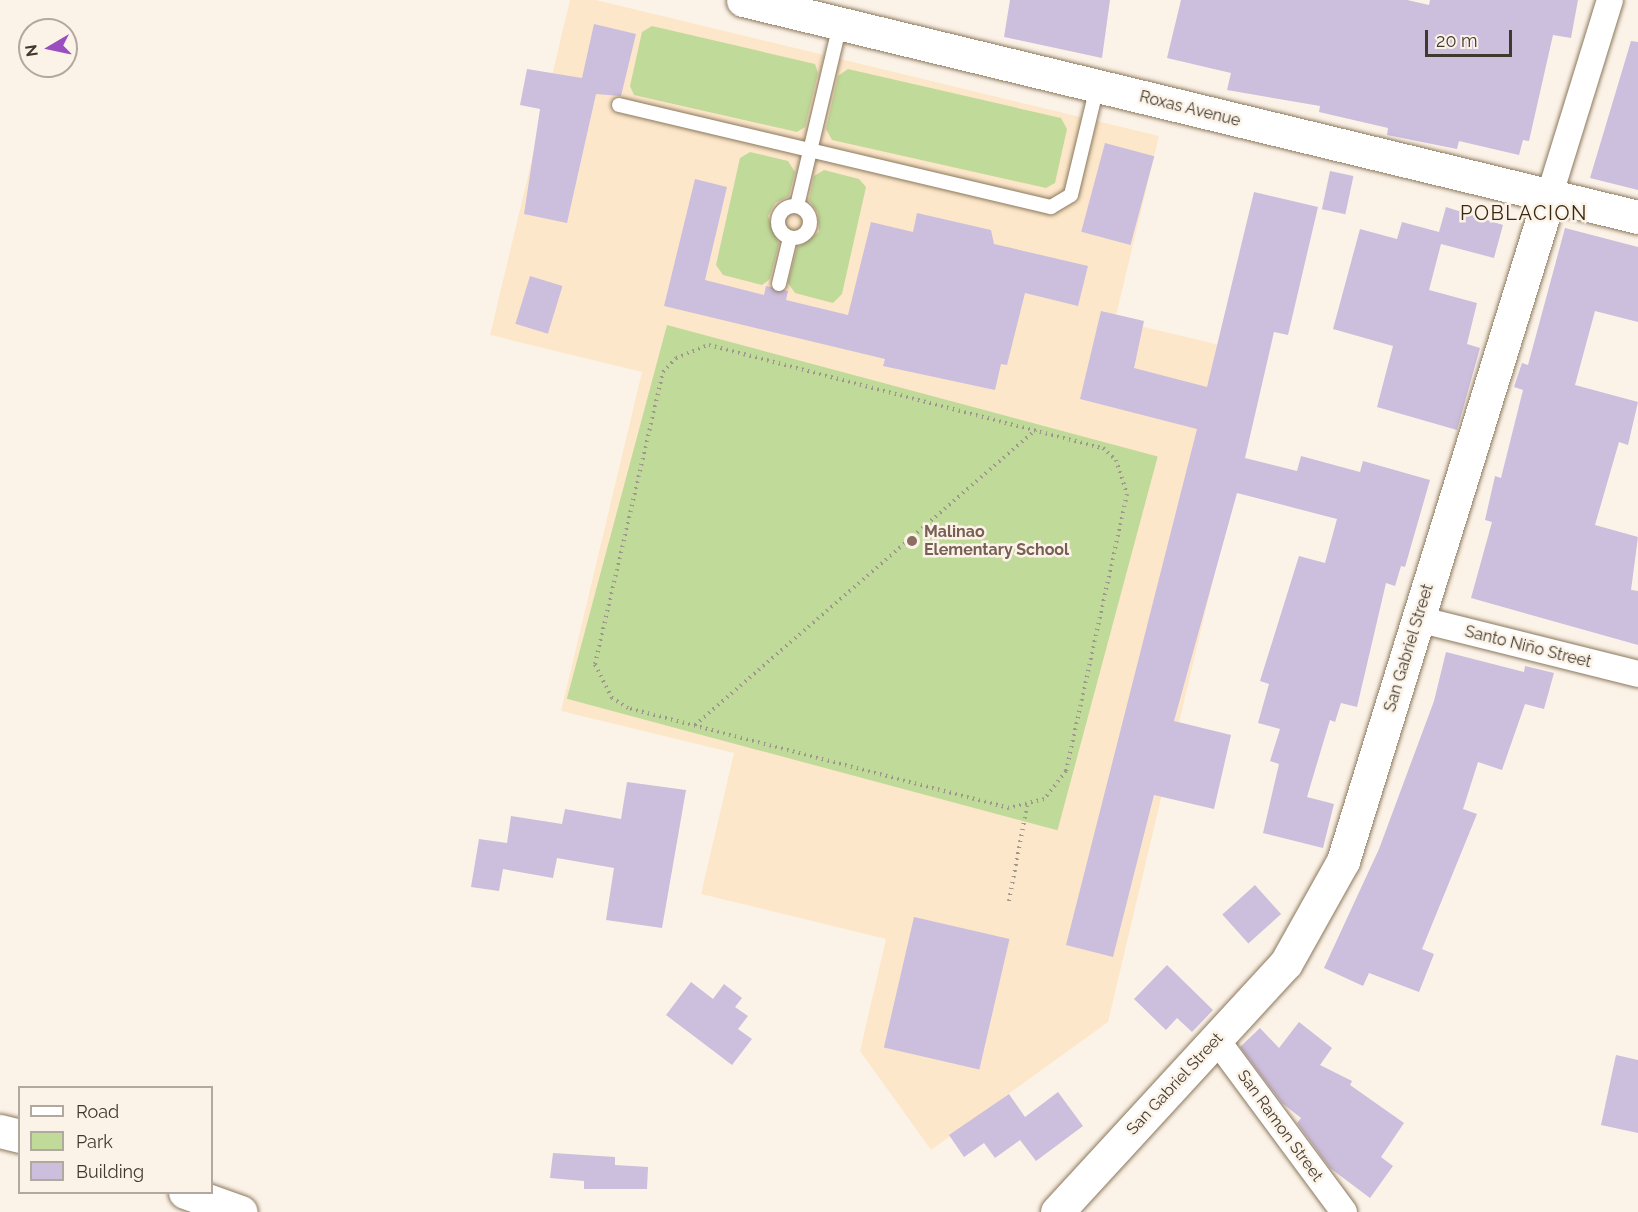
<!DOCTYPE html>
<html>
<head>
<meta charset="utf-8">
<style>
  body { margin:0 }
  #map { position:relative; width:1638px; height:1212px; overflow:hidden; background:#fcf3e8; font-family:Raleway,sans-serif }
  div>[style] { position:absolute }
  .built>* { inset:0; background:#fde7ca }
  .green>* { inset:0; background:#c0da9a; transform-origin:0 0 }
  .building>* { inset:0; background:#ccbedd; transform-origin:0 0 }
  .path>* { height:4px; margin-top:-2px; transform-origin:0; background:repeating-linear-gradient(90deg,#a0978c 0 1.5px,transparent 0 6px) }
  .roads { filter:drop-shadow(0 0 2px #8b785d) drop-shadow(0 0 2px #8b785d) }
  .service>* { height:14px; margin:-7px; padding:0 7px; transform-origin:7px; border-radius:7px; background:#fff }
  .service>.ring { margin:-7px; padding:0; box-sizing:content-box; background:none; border:14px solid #fff; border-radius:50% }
  .minor>* { height:26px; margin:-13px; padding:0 13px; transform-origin:13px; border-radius:13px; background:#fff }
  .tertiary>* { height:33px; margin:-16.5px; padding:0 16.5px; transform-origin:16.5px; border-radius:16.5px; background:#fff }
  .secondary>* { height:33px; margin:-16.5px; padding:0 16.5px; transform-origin:16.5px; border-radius:16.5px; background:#fff }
  .dots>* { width:16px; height:16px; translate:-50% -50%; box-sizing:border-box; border:3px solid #fcf3e8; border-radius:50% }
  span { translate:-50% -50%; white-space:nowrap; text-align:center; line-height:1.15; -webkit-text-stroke:5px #fcf3e8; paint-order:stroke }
  .street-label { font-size:16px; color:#42392e }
  .education-label { font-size:16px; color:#785e54; font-weight:700 }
  .left { translate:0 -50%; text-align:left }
  .quarter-label { font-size:20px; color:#3a2910; letter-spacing:1.5px }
  .legend { position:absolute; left:18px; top:1086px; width:195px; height:108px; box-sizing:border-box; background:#fcf3e8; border:2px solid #b2a99e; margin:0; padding:8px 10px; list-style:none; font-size:18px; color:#42392e }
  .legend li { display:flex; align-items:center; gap:12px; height:30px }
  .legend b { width:30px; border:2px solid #b2a99e }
  .north { position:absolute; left:18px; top:18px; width:60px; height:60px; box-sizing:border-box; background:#fcf3e8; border:2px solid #b2a99e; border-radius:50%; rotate:261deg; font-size:16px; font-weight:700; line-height:24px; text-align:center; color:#42392e }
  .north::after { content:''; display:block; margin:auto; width:21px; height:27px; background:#9b4ebf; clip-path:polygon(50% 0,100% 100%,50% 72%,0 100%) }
  .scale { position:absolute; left:1425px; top:30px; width:87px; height:27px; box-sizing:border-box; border:3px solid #42392e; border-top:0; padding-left:8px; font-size:18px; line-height:21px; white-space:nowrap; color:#42392e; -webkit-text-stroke:4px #fcf3e8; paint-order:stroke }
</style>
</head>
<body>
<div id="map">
  <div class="built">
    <div style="clip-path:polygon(570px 0,596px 0,1159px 136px,1115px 320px,1266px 356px,1108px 1022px,931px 1150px,860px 1051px,886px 939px,701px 894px,734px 753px,561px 711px,642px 372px,490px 335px)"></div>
  </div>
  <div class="green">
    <div style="clip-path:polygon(652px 26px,815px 64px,818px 73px,805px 127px,797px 132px,634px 95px,630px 86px,642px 32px)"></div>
    <div style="clip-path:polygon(848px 69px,1061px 118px,1067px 129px,1055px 183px,1046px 188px,832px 140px,826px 129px,838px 76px)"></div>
    <div style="clip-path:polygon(750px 152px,788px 161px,795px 172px,789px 196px,775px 203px,768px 216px,779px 244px,770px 279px,762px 285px,723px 275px,716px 265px,740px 158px)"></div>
    <div style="clip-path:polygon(824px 170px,859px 179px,866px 187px,842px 294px,833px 303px,795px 293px,788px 283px,797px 248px,819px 232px,818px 213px,809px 200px,814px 176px)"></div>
    <div style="left:667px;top:325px;width:508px;height:387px;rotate:15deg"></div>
  </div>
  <div class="building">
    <div style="clip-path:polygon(1010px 0,1110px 0,1102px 58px,1004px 37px)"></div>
    <div style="clip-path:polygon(1181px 0,1407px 0,1429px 5px,1430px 0,1578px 0,1571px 38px,1553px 35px,1529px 141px,1523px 140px,1519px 155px,1459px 141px,1457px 149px,1387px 135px,1388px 128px,1319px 112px,1320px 106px,1227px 90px,1231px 73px,1167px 58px)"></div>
    <div style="clip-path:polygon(594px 24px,636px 34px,621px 96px,596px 94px,567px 223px,524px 214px,540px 109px,520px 105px,527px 69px,582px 78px)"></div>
    <div style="clip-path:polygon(1631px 41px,1638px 42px,1638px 190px,1590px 178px)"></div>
    <div style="left:1105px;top:143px;width:51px;height:92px;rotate:15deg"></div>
    <div style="left:1330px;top:171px;width:24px;height:39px;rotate:12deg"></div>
    <div style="clip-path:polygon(695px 179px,727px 187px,705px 280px,764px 295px,766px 286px,788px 291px,786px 300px,848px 315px,871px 222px,913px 232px,917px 213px,991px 230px,994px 244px,1088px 266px,1078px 306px,1025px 293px,1007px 365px,1001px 364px,995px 390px,883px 366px,885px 359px,664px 306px)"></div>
    <div style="clip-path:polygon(1254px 192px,1318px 207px,1288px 335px,1274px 332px,1245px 458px,1297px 471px,1301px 456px,1360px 472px,1363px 461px,1430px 480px,1405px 567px,1401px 566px,1395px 586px,1386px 583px,1357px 707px,1341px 703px,1335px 722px,1330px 720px,1307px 797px,1334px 804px,1323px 848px,1263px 833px,1279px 764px,1270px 761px,1280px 729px,1258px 723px,1269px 684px,1260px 681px,1299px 556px,1325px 563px,1337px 519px,1237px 493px,1174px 721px,1231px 735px,1214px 809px,1154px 795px,1113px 957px,1066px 945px,1197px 429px,1080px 399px,1101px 311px,1144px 321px,1134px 368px,1207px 387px)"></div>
    <div style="clip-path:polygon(1446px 207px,1503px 225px,1494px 258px,1441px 244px,1429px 290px,1477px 303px,1467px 344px,1480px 348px,1457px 430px,1377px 407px,1393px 346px,1333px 329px,1360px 229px,1397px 239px,1402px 222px,1439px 232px)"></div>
    <div style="clip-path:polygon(1565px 228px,1638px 247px,1638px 322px,1595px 311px,1575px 385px,1638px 402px,1628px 445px,1619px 442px,1595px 525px,1638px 537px,1631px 590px,1638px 591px,1638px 645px,1471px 598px,1492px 522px,1485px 520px,1495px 476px,1501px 478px,1523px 390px,1514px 387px,1522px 363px,1528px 365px)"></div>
    <div style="left:530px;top:276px;width:34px;height:50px;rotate:17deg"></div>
    <div style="clip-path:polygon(1446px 652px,1524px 672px,1525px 666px,1554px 673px,1544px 709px,1525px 704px,1502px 770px,1478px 762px,1463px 809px,1477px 814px,1422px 949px,1434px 954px,1419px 992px,1369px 973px,1363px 986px,1324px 968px,1379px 849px,1434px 701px)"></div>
    <div style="clip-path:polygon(627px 782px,686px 790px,662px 928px,606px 920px,614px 868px,557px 858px,553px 878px,503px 869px,499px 891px,471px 887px,479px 839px,507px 843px,511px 816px,562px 824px,565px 809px,621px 819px)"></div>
    <div style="left:1255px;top:885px;width:39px;height:44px;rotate:48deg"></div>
    <div style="left:914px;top:917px;width:98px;height:134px;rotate:13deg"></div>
    <div style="clip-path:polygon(1167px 965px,1213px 1010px,1192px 1032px,1177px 1018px,1166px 1030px,1134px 999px)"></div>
    <div style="clip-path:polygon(691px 982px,713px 999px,724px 984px,742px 998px,735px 1007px,748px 1016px,738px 1029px,752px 1039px,732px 1065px,666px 1015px)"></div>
    <div style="clip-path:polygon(1299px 1022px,1332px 1048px,1320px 1065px,1352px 1081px,1350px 1085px,1404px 1123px,1381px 1157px,1393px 1166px,1370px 1198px,1330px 1168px,1297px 1123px,1301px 1118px,1282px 1103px,1240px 1047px,1260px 1028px,1279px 1048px)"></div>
    <div style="clip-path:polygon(1616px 1055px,1638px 1060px,1638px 1133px,1601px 1125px)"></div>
    <div style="clip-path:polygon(1058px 1092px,1083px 1126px,1036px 1161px,1020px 1140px,995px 1158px,984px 1143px,964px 1157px,949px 1135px,1009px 1094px,1025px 1117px)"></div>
    <div style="clip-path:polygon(553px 1153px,615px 1157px,615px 1165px,648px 1167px,647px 1189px,584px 1189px,584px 1181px,550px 1178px)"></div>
  </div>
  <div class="path">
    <div style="left:709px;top:345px;width:407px;rotate:14.7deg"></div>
    <div style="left:1103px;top:448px;width:18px;rotate:43deg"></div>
    <div style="left:1116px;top:460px;width:36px;rotate:72deg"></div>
    <div style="left:1127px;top:494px;width:284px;rotate:102.4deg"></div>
    <div style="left:1066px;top:771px;width:36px;rotate:128deg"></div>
    <div style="left:1044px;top:799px;width:36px;rotate:166deg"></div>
    <div style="left:1009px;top:808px;width:394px;rotate:-165.3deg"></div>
    <div style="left:628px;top:708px;width:19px;rotate:-148deg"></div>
    <div style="left:612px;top:698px;width:38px;rotate:-117deg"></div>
    <div style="left:595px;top:664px;width:300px;rotate:-76.9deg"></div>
    <div style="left:663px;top:372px;width:19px;rotate:-47deg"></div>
    <div style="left:676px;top:358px;width:35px;rotate:-22deg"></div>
    <div style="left:695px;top:725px;width:451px;rotate:-40.9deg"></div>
    <div style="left:1009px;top:901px;width:97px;rotate:-79.3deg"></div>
  </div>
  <div class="roads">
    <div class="service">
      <div style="left:619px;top:105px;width:444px;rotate:13.3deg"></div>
      <div style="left:1051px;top:207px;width:23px;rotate:-31deg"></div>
      <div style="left:1071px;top:195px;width:111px;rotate:-76.5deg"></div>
      <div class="ring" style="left:778px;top:206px;width:18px;height:18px"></div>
      <div style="left:797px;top:206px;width:187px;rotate:-76.7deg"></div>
      <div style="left:779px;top:284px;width:47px;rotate:-76.6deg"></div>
    </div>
    <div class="minor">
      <div style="left:1549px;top:197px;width:206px;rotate:-72.8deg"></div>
      <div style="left:1418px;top:619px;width:227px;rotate:14deg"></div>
      <div style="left:1216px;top:1039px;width:215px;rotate:53.5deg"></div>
    </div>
    <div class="tertiary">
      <div style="left:0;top:1131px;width:21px;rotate:14deg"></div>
      <div style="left:185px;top:1192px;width:59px;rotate:19.7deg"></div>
      <div style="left:1057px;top:1212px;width:338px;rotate:-47.4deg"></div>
      <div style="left:1286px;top:963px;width:117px;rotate:-60.8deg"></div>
      <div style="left:1343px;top:861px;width:695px;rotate:-72.76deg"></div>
    </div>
    <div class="secondary">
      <div style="left:743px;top:0;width:921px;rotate:13.63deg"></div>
    </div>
  </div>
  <div class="dots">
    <div style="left:912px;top:541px;background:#8d6e63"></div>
  </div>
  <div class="street-label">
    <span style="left:1190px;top:109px;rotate:14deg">Roxas Avenue</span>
    <span style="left:1528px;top:647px;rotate:14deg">Santo Niño Street</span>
    <span style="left:1409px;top:648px;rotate:-73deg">San Gabriel Street</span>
    <span style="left:1175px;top:1084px;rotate:-47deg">San Gabriel Street</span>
    <span style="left:1280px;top:1126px;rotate:54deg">San Ramon Street</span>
  </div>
  <div class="education-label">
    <span class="left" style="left:924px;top:541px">Malinao<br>Elementary School</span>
  </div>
  <div class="quarter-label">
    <span style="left:1524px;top:213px">POBLACION</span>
  </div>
  <ul class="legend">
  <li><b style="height:8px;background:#fff"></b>Road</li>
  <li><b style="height:16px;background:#c0da9a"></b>Park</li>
  <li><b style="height:16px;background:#ccbedd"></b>Building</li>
  </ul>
  <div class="north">N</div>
  <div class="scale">20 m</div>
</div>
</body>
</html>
